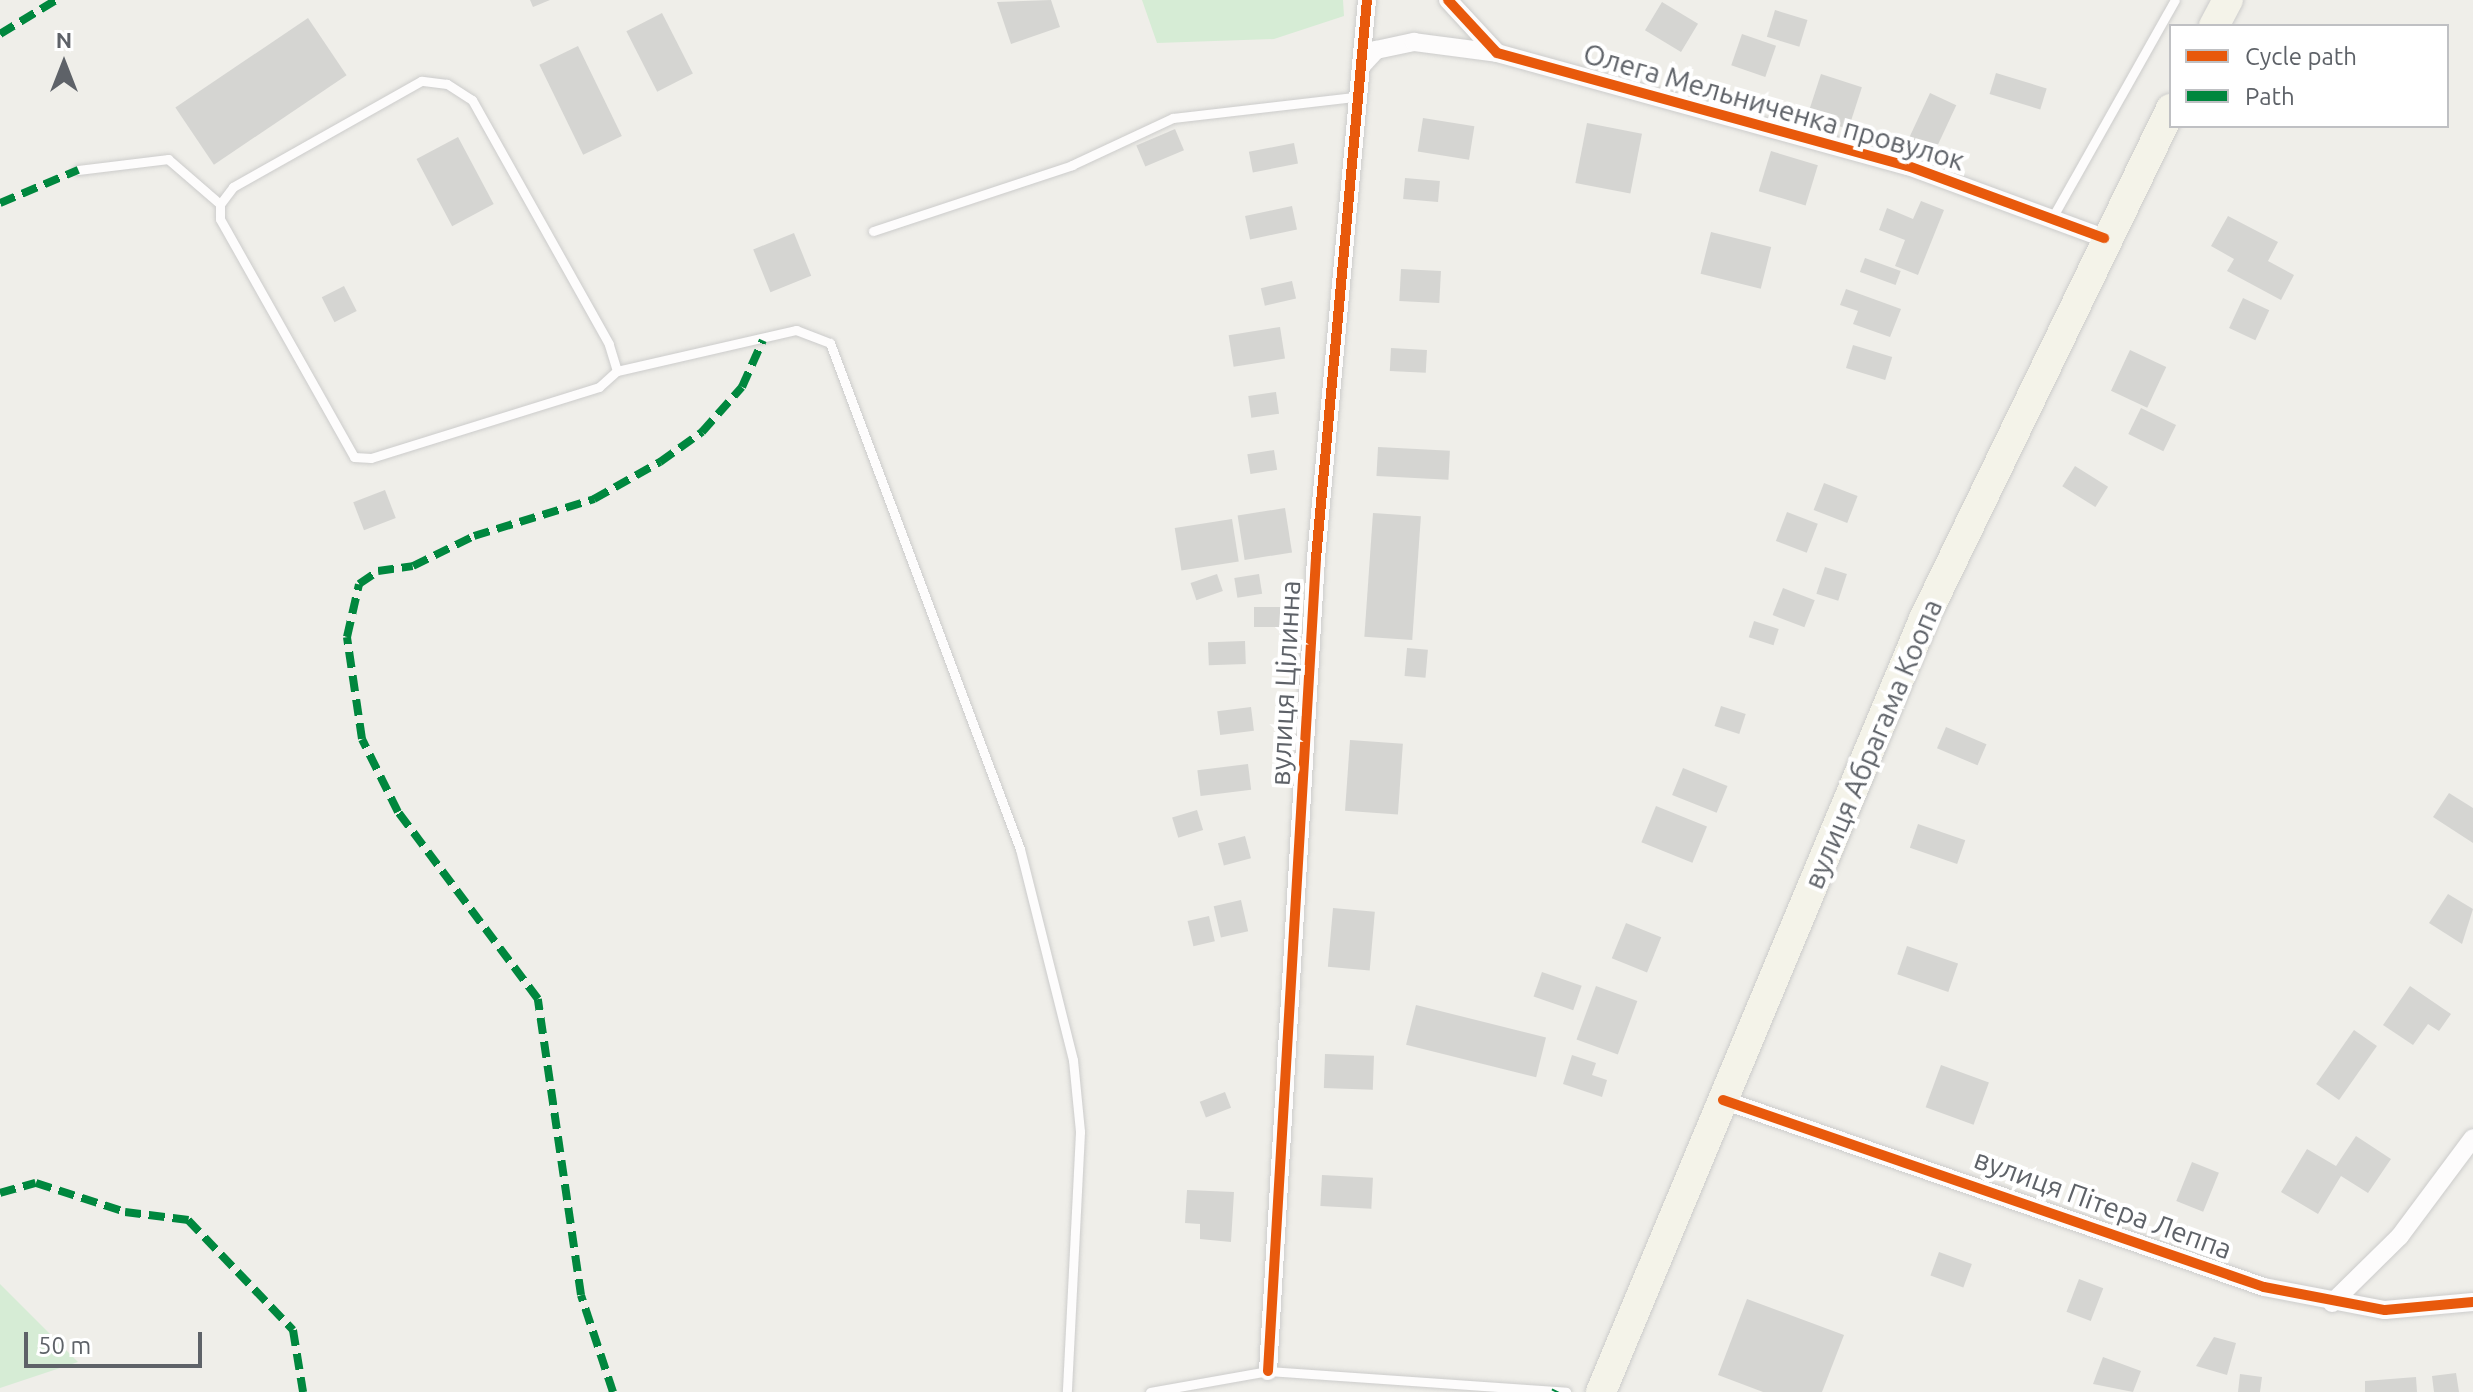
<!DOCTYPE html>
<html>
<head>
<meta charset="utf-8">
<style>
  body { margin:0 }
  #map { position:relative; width:2473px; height:1392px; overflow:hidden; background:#efeee9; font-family:Ubuntu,sans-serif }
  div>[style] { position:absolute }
  .green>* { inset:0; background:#d6ecd5 }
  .building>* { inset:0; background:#d5d5d2; transform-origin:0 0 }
  .roads { filter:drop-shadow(0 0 2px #cccccb) drop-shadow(0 0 2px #cccccb) }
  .lane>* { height:9px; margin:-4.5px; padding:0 4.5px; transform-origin:4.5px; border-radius:4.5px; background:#fdfcfc }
  .street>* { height:18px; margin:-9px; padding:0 9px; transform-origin:9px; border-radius:9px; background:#fdfcfc }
  .primary>* { height:30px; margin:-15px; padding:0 15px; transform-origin:15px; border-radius:15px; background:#f4f3e9 }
  .quiet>* { height:8px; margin-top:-4px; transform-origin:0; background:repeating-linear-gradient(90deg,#00873e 0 16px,transparent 0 24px) }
  .cycleway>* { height:10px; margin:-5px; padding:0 5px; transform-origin:5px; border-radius:5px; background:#e8590c }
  span { translate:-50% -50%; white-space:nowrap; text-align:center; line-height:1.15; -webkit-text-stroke:8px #fff; paint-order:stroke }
  .street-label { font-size:28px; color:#5e6268 }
  .legend { position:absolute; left:2169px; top:24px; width:280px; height:104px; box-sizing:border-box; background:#fff; border:2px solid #bfc0c3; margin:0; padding:10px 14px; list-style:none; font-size:24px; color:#5e6268 }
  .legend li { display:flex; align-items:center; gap:16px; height:40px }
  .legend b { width:40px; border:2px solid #bfc0c3 }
  .north { position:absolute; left:24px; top:24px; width:80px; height:80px; -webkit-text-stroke:6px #fff; paint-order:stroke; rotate:0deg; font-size:22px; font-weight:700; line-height:32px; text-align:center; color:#5e6268 }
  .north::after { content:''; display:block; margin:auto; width:28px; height:36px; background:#5e6268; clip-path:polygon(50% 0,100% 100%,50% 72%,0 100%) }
  .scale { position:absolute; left:24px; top:1332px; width:178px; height:36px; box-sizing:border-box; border:4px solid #5e6268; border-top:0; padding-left:10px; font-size:24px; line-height:28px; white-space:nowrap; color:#5e6268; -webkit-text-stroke:6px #fff; paint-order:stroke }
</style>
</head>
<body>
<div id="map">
  <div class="green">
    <div style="clip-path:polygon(1142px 0,1343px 0,1344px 16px,1274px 39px,1157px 43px)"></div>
    <div style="clip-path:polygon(0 1284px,78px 1362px,0 1388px)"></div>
  </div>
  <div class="building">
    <div style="clip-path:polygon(530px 0,550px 0,533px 7px)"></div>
    <div style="clip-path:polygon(1051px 0,1060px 27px,1011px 44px,997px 2px)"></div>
    <div style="left:1662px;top:2px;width:42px;height:33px;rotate:31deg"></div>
    <div style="left:1775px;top:10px;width:34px;height:28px;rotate:17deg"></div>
    <div style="left:662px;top:13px;width:68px;height:40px;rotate:63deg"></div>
    <div style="left:308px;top:18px;width:69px;height:160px;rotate:56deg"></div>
    <div style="left:1742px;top:34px;width:36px;height:33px;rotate:19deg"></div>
    <div style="left:578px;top:46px;width:100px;height:43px;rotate:64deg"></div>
    <div style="left:1996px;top:73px;width:53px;height:22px;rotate:17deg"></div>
    <div style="left:1821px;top:74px;width:43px;height:44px;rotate:18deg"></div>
    <div style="left:1930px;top:93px;width:29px;height:52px;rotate:25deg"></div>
    <div style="left:1423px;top:118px;width:52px;height:34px;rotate:9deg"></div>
    <div style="left:1587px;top:123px;width:56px;height:61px;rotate:11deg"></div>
    <div style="left:1175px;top:129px;width:23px;height:42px;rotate:67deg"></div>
    <div style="left:458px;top:137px;width:76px;height:47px;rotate:62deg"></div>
    <div style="left:1294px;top:143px;width:21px;height:46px;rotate:79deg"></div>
    <div style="left:1771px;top:151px;width:49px;height:42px;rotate:17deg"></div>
    <div style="left:1405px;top:178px;width:35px;height:21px;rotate:5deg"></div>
    <div style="clip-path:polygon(1921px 201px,1944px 210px,1918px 275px,1895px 266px,1905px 240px,1879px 230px,1887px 208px,1913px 219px)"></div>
    <div style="left:1292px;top:206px;width:24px;height:48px;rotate:78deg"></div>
    <div style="clip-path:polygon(2228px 216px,2278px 242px,2268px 261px,2294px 275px,2281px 300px,2227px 271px,2234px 259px,2211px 246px)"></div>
    <div style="left:1711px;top:232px;width:62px;height:43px;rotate:14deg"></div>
    <div style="left:794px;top:233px;width:46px;height:44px;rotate:68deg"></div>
    <div style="left:1865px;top:258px;width:38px;height:15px;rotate:20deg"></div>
    <div style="left:1401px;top:269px;width:40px;height:32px;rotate:3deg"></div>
    <div style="left:1292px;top:281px;width:18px;height:32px;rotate:77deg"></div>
    <div style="left:344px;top:286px;width:28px;height:25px;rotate:63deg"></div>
    <div style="clip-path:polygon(1846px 289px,1901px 309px,1890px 337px,1853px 324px,1858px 311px,1840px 305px)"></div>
    <div style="left:2243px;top:298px;width:29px;height:33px;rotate:25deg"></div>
    <div style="left:1280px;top:327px;width:32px;height:52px;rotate:81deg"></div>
    <div style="left:1853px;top:345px;width:41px;height:24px;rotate:17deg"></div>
    <div style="left:1391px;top:348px;width:36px;height:23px;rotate:3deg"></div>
    <div style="left:2130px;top:350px;width:40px;height:45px;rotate:25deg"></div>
    <div style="left:1276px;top:392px;width:22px;height:28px;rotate:82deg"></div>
    <div style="left:2141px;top:408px;width:39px;height:29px;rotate:26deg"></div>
    <div style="left:1378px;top:447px;width:72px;height:29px;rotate:3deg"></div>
    <div style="left:1274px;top:450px;width:20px;height:27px;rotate:81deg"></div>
    <div style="left:2075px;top:466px;width:39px;height:24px;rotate:32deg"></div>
    <div style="left:1824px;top:483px;width:36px;height:29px;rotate:21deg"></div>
    <div style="left:385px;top:490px;width:30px;height:34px;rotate:69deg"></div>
    <div style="left:1285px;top:508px;width:45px;height:48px;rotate:81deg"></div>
    <div style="left:1787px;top:512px;width:33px;height:31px;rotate:21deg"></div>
    <div style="left:1373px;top:513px;width:48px;height:124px;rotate:4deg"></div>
    <div style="left:1232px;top:519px;width:43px;height:58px;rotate:81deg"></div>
    <div style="left:1825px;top:567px;width:23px;height:28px;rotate:18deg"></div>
    <div style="left:1217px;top:574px;width:18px;height:28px;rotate:71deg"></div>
    <div style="left:1259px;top:574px;width:20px;height:25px;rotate:81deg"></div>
    <div style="left:1783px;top:588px;width:34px;height:29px;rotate:21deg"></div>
    <div style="left:1280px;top:607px;width:20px;height:26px;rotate:90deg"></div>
    <div style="left:1754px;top:621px;width:26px;height:17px;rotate:18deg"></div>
    <div style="left:1245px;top:641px;width:23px;height:37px;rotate:88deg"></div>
    <div style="left:1407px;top:648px;width:21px;height:28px;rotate:5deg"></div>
    <div style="left:1721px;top:706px;width:26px;height:21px;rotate:18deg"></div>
    <div style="left:1251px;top:707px;width:24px;height:34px;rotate:83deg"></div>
    <div style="left:1946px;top:727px;width:44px;height:23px;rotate:23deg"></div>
    <div style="left:1350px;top:740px;width:53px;height:71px;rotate:4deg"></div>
    <div style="left:1248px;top:764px;width:26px;height:51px;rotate:83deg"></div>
    <div style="left:1683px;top:768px;width:48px;height:29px;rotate:22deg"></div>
    <div style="clip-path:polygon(2449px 793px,2473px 808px,2473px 843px,2433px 817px)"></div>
    <div style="left:1656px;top:806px;width:55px;height:39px;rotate:22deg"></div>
    <div style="left:1197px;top:810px;width:21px;height:26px;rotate:73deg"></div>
    <div style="left:1918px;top:824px;width:50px;height:25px;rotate:19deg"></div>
    <div style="left:1245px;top:836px;width:23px;height:28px;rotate:75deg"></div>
    <div style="clip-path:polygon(2448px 894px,2473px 909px,2462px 944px,2429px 923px)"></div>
    <div style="left:1241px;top:900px;width:32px;height:28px;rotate:77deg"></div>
    <div style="left:1333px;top:908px;width:42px;height:59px;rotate:5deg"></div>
    <div style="left:1209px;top:916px;width:26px;height:22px;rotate:77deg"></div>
    <div style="left:1626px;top:923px;width:38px;height:38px;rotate:22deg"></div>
    <div style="left:1907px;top:946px;width:54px;height:30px;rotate:19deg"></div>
    <div style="left:1542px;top:972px;width:42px;height:26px;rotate:19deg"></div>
    <div style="left:1596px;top:986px;width:44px;height:57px;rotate:20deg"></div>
    <div style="clip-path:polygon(2410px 986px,2451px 1014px,2439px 1031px,2428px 1024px,2413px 1045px,2383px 1025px)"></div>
    <div style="left:1416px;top:1005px;width:134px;height:41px;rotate:14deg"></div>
    <div style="left:2354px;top:1030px;width:28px;height:66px;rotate:35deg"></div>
    <div style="left:1325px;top:1054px;width:49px;height:34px;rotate:2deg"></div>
    <div style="clip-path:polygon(1572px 1055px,1596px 1063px,1592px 1075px,1607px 1080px,1602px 1097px,1563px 1084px)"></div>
    <div style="left:1941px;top:1065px;width:51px;height:45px;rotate:20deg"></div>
    <div style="left:1225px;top:1092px;width:17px;height:27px;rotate:69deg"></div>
    <div style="clip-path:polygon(2356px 1136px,2391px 1159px,2368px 1193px,2341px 1176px,2318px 1214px,2281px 1192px,2307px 1149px,2336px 1166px)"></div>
    <div style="left:2192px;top:1162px;width:29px;height:42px;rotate:22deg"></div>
    <div style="left:1322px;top:1175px;width:51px;height:31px;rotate:3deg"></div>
    <div style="clip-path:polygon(1187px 1190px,1234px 1192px,1231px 1242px,1200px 1239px,1200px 1224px,1185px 1223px)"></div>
    <div style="left:1939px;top:1252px;width:35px;height:25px;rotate:20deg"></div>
    <div style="left:2079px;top:1279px;width:26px;height:35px;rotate:21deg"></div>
    <div style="clip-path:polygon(1747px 1299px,1844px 1335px,1822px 1392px,1763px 1392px,1718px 1375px)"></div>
    <div style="clip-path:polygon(2214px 1337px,2236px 1343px,2227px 1375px,2196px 1366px)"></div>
    <div style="clip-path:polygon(2103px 1357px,2141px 1371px,2133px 1392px,2093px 1384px)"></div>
    <div style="clip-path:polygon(2456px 1373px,2459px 1392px,2434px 1392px,2432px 1376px)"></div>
    <div style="clip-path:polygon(2240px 1374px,2262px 1377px,2260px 1392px,2238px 1392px)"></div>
    <div style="clip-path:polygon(2416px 1377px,2417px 1392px,2365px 1392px,2365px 1381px)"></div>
  </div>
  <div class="roads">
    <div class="lane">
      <div style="left:78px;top:170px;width:91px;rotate:-7deg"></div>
      <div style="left:168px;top:159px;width:69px;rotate:40.9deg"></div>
      <div style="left:2052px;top:218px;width:250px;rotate:-60.6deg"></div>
      <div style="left:873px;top:231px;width:210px;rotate:-18.3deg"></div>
      <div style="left:1072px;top:165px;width:111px;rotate:-25deg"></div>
      <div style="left:1173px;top:118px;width:182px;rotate:-6.6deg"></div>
      <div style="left:617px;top:371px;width:28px;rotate:-107deg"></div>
      <div style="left:609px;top:344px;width:280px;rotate:-119.3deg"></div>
      <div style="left:472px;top:100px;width:30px;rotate:-147deg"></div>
      <div style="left:447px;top:84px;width:26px;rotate:-173deg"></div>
      <div style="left:421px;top:81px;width:216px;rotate:150.6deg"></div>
      <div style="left:233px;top:187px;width:21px;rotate:127deg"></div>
      <div style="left:220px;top:204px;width:15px;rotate:90deg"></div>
      <div style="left:220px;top:219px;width:273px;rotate:60.6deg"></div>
      <div style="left:354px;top:457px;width:17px;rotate:3deg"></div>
      <div style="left:371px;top:458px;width:239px;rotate:-17.3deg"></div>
      <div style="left:599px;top:387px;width:24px;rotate:-42deg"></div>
      <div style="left:617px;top:371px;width:184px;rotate:-12.9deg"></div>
      <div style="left:796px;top:330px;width:36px;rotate:21deg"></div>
      <div style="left:830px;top:343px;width:540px;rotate:69.42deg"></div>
      <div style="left:1020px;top:849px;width:218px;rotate:75.9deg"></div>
      <div style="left:1073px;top:1060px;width:72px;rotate:84.4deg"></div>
      <div style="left:1080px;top:1132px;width:260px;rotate:92.9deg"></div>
      <div style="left:1150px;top:1392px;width:120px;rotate:-10.1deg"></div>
      <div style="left:1268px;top:1371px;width:299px;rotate:4deg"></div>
    </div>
    <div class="street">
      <div style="left:1448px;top:0;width:72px;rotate:47.2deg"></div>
      <div style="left:1497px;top:53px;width:426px;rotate:15.4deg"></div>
      <div style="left:1908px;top:166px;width:209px;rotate:20.2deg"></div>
      <div style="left:1364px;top:63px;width:18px;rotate:-47deg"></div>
      <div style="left:1376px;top:50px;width:39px;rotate:-12deg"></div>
      <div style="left:1414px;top:42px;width:84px;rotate:7.5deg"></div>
      <div style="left:1723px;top:1100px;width:572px;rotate:19.07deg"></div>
      <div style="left:2264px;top:1287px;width:123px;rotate:10.8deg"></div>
      <div style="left:2385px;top:1310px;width:88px;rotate:-5.2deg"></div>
      <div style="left:2332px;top:1303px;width:95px;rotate:-44.6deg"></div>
      <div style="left:2400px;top:1236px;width:122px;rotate:-53.3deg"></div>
      <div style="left:1268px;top:1371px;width:814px;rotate:-86.62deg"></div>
      <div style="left:1316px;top:558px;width:560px;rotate:-84.78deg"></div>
    </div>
    <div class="primary">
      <div style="left:2214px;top:26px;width:30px;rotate:-62deg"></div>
      <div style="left:1601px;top:1392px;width:838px;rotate:-67.32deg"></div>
      <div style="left:1924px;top:619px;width:567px;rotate:-64.16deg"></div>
    </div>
  </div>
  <div class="quiet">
    <div style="left:0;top:34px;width:66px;rotate:-31.3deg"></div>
    <div style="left:0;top:203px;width:85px;rotate:-22.9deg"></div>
    <div style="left:0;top:1193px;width:37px;rotate:-16deg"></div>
    <div style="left:36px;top:1183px;width:94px;rotate:18deg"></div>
    <div style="left:125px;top:1212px;width:64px;rotate:7.2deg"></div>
    <div style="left:188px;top:1220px;width:152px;rotate:46.3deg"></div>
    <div style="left:293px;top:1330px;width:63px;rotate:80.8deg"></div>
    <div style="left:613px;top:1392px;width:102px;rotate:-108.3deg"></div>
    <div style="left:581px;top:1295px;width:299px;rotate:-98.3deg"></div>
    <div style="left:538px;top:999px;width:234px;rotate:-126.8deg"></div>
    <div style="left:398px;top:812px;width:81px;rotate:-116.3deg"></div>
    <div style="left:362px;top:739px;width:103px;rotate:-98.4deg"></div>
    <div style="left:347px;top:637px;width:54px;rotate:-77.2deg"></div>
    <div style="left:359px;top:584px;width:23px;rotate:-34deg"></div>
    <div style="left:378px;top:571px;width:35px;rotate:-8deg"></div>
    <div style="left:413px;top:566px;width:68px;rotate:-26.2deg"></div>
    <div style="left:474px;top:536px;width:126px;rotate:-17.1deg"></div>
    <div style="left:594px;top:499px;width:76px;rotate:-29.3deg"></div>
    <div style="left:660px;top:462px;width:52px;rotate:-35.5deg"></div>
    <div style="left:702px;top:432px;width:60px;rotate:-48.4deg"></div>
    <div style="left:742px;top:387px;width:51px;rotate:-65.9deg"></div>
    <div style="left:1555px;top:1392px;width:2px;rotate:-63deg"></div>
  </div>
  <div class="cycleway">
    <div style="left:1448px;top:0;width:72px;rotate:47.2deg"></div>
    <div style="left:1497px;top:53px;width:426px;rotate:15.4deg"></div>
    <div style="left:1908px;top:166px;width:209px;rotate:20.2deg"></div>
    <div style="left:1723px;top:1100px;width:572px;rotate:19.07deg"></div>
    <div style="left:2264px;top:1287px;width:123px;rotate:10.8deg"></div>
    <div style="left:2385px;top:1310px;width:88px;rotate:-5.2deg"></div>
    <div style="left:1268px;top:1371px;width:814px;rotate:-86.62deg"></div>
    <div style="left:1316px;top:558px;width:560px;rotate:-84.78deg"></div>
  </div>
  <div class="street-label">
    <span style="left:1774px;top:107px;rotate:16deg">Олега Мельниченка провулок</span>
    <span style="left:1285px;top:683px;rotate:-87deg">вулиця Цілинна</span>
    <span style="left:1873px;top:744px;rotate:-67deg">вулиця Абрагама Коопа</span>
    <span style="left:2103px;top:1204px;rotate:20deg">вулиця Пітера Леппа</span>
  </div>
  <ul class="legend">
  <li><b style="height:10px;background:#e8590c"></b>Cycle path</li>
  <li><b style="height:10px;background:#00873e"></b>Path</li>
  </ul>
  <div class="north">N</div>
  <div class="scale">50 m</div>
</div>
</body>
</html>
